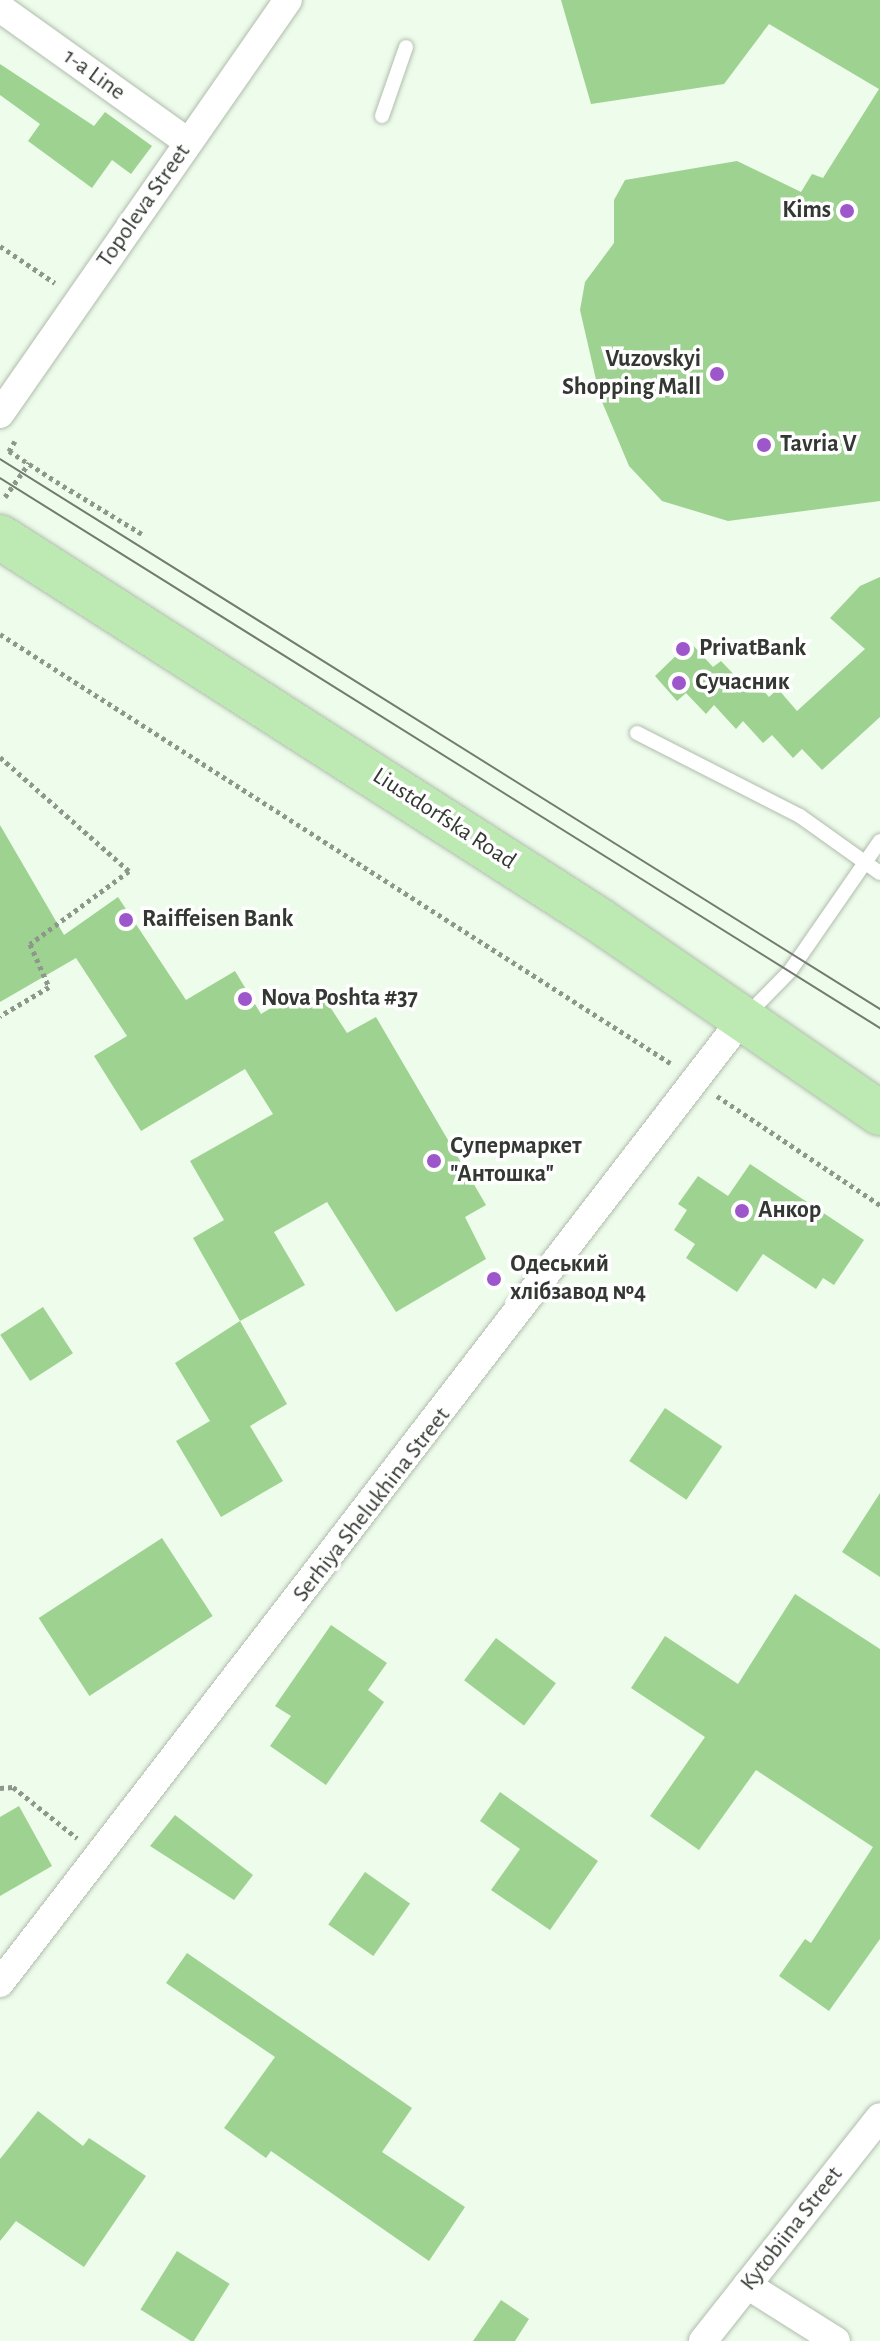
<!DOCTYPE html>
<html>
<head>
<meta charset="utf-8">
<style>
  body { margin:0 }
  #map { position:relative; width:880px; height:2341px; overflow:hidden; background:#eefceb; font-family:"Alegreya Sans",sans-serif }
  div>[style] { position:absolute }
  .building>* { inset:0; background:#9ed290; transform-origin:0 0 }
  .path>* { height:5px; margin-top:-2.5px; transform-origin:0; background:repeating-linear-gradient(90deg,#8d978b 0 4px,transparent 0 8px) }
  .roads { filter:drop-shadow(0 0 2px #b0bdad) drop-shadow(0 0 2px #b0bdad) }
  .lane>* { height:14px; margin:-7px; padding:0 7px; transform-origin:7px; border-radius:7px; background:#fff }
  .street>* { height:28px; margin:-14px; padding:0 14px; transform-origin:14px; border-radius:14px; background:#fff }
  .primary>* { height:44px; margin:-22px; padding:0 22px; transform-origin:22px; border-radius:22px; background:#bde9b2 }
  .tram>* { height:2px; margin:-1px; padding:0 1px; transform-origin:1px; border-radius:1px; background:#737b71 }
  .dots>* { width:22px; height:22px; translate:-50% -50%; box-sizing:border-box; border:4px solid #fff; border-radius:50% }
  span { translate:-50% -50%; white-space:nowrap; text-align:center; line-height:1.15; -webkit-text-stroke:7px #fff; paint-order:stroke }
  .street-label { font-size:24px; color:#333832 }
  .poi-label { font-size:24px; color:#333832; font-weight:700 }
  .right { translate:-100% -50%; text-align:right }
  .left { translate:0 -50%; text-align:left }
</style>
</head>
<body>
<div id="map">
  <div class="building">
    <div style="clip-path:polygon(561px 0,880px 0,880px 501px,728px 521px,662px 501px,629px 466px,600px 397px,580px 310px,585px 282px,614px 243px,614px 200px,625px 180px,737px 161px,801px 192px,812px 174px,823px 178px,879px 89px,769px 24px,724px 84px,591px 104px)"></div>
    <div style="clip-path:polygon(0 64px,94px 126px,105px 112px,152px 146px,131px 174px,112px 160px,92px 188px,28px 141px,40px 124px,0 95px)"></div>
    <div style="clip-path:polygon(880px 577px,880px 717px,822px 770px,802px 749px,793px 758px,772px 735px,763px 743px,743px 721px,736px 729px,714px 705px,706px 714px,686px 693px,677px 701px,655px 676px,690px 642px,713px 667px,721px 661px,741px 682px,748px 674px,769px 697px,778px 689px,797px 711px,865px 649px,830px 618px,860px 586px)"></div>
    <div style="clip-path:polygon(0 825px,64px 935px,118px 897px,186px 1000px,235px 971px,261px 1014px,286px 999px,293px 1006px,321px 993px,347px 1033px,376px 1017px,486px 1205px,465px 1217px,486px 1259px,396px 1312px,327px 1202px,274px 1232px,305px 1285px,240px 1321px,193px 1238px,224px 1220px,190px 1161px,273px 1114px,245px 1069px,141px 1131px,94px 1056px,127px 1036px,76px 958px,0 1002px)"></div>
    <div style="clip-path:polygon(750px 1164px,864px 1240px,834px 1285px,823px 1278px,816px 1289px,763px 1254px,737px 1292px,686px 1258px,695px 1244px,674px 1230px,687px 1210px,678px 1204px,698px 1176px,728px 1196px)"></div>
    <div style="left:43px;top:1307px;width:55px;height:51px;rotate:57deg"></div>
    <div style="clip-path:polygon(240px 1321px,287px 1404px,250px 1426px,283px 1481px,221px 1517px,176px 1441px,210px 1421px,175px 1363px)"></div>
    <div style="left:665px;top:1408px;width:69px;height:64px;rotate:34deg"></div>
    <div style="clip-path:polygon(880px 1493px,880px 1577px,842px 1552px)"></div>
    <div style="left:162px;top:1538px;width:93px;height:147px;rotate:57deg"></div>
    <div style="clip-path:polygon(795px 1594px,880px 1649px,880px 1939px,829px 2011px,779px 1976px,805px 1939px,811px 1943px,873px 1847px,756px 1770px,699px 1850px,650px 1816px,705px 1737px,631px 1688px,665px 1636px,738px 1684px)"></div>
    <div style="clip-path:polygon(331px 1625px,387px 1663px,368px 1690px,384px 1702px,326px 1785px,270px 1746px,291px 1716px,275px 1706px)"></div>
    <div style="left:496px;top:1638px;width:75px;height:53px;rotate:37deg"></div>
    <div style="clip-path:polygon(500px 1792px,598px 1861px,550px 1930px,491px 1890px,520px 1849px,480px 1821px)"></div>
    <div style="clip-path:polygon(19px 1806px,52px 1866px,0 1896px,0 1817px)"></div>
    <div style="clip-path:polygon(175px 1815px,253px 1875px,234px 1900px,150px 1846px)"></div>
    <div style="left:365px;top:1872px;width:55px;height:64px;rotate:35deg"></div>
    <div style="clip-path:polygon(187px 1953px,412px 2108px,382px 2152px,465px 2207px,429px 2261px,271px 2151px,266px 2158px,224px 2128px,275px 2057px,166px 1983px)"></div>
    <div style="clip-path:polygon(38px 2111px,83px 2146px,89px 2138px,146px 2176px,84px 2267px,16px 2221px,0 2241px,0 2159px)"></div>
    <div style="left:177px;top:2251px;width:62px;height:69px;rotate:32deg"></div>
    <div style="clip-path:polygon(501px 2300px,529px 2319px,515px 2341px,473px 2341px)"></div>
  </div>
  <div class="path">
    <div style="left:0;top:246px;width:66px;rotate:33.9deg"></div>
    <div style="left:15px;top:441px;width:12px;rotate:121deg"></div>
    <div style="left:9px;top:451px;width:74px;rotate:32.8deg"></div>
    <div style="left:70px;top:490px;width:84px;rotate:31.4deg"></div>
    <div style="left:5px;top:497px;width:42px;rotate:-54.8deg"></div>
    <div style="left:0;top:634px;width:796px;rotate:32.63deg"></div>
    <div style="left:0;top:757px;width:172px;rotate:41.5deg"></div>
    <div style="left:129px;top:871px;width:123px;rotate:143.6deg"></div>
    <div style="left:30px;top:944px;width:47px;rotate:66.2deg"></div>
    <div style="left:49px;top:987px;width:57px;rotate:149.4deg"></div>
    <div style="left:717px;top:1096px;width:196px;rotate:33.8deg"></div>
    <div style="left:0;top:1788px;width:13px;rotate:-4deg"></div>
    <div style="left:13px;top:1787px;width:82px;rotate:38.6deg"></div>
  </div>
  <div class="roads">
    <div class="lane">
      <div style="left:382px;top:116px;width:73px;rotate:-70.8deg"></div>
      <div style="left:637px;top:733px;width:183px;rotate:27deg"></div>
      <div style="left:800px;top:816px;width:98px;rotate:35.5deg"></div>
      <div style="left:745px;top:1017px;width:64px;rotate:-45.6deg"></div>
      <div style="left:790px;top:971px;width:158px;rotate:-55.3deg"></div>
    </div>
    <div class="street">
      <div style="left:0;top:8px;width:231px;rotate:35.5deg"></div>
      <div style="left:0;top:414px;width:504px;rotate:-55.18deg"></div>
      <div style="left:0;top:1983px;width:1211px;rotate:-52.41deg"></div>
      <div style="left:747px;top:2285px;width:105px;rotate:32.2deg"></div>
      <div style="left:703px;top:2341px;width:285px;rotate:-51.7deg"></div>
    </div>
    <div class="primary">
      <div style="left:0;top:537px;width:711px;rotate:32.59deg"></div>
      <div style="left:599px;top:920px;width:341px;rotate:34.5deg"></div>
    </div>
  </div>
  <div class="tram">
    <div style="left:0;top:459px;width:1038px;rotate:32.01deg"></div>
    <div style="left:0;top:478px;width:1038px;rotate:32.01deg"></div>
  </div>
  <div class="dots">
    <div style="left:847px;top:211px;background:#9e57cb"></div>
    <div style="left:717px;top:374px;background:#9e57cb"></div>
    <div style="left:764px;top:445px;background:#9e57cb"></div>
    <div style="left:683px;top:649px;background:#9e57cb"></div>
    <div style="left:679px;top:683px;background:#9e57cb"></div>
    <div style="left:126px;top:920px;background:#9e57cb"></div>
    <div style="left:245px;top:999px;background:#9e57cb"></div>
    <div style="left:434px;top:1161px;background:#9e57cb"></div>
    <div style="left:742px;top:1211px;background:#9e57cb"></div>
    <div style="left:494px;top:1279px;background:#9e57cb"></div>
  </div>
  <div class="street-label">
    <span style="left:94px;top:75px;rotate:36deg">1-a Line</span>
    <span style="left:144px;top:206px;rotate:-55deg">Topoleva Street</span>
    <span style="left:444px;top:819px;rotate:33deg">Liustdorfska Road</span>
    <span style="left:372px;top:1505px;rotate:-52deg">Serhiya Shelukhina Street</span>
    <span style="left:792px;top:2229px;rotate:-52deg">Kytobiina Street</span>
  </div>
  <div class="poi-label">
    <span class="right" style="left:831px;top:211px">Kims</span>
    <span class="right" style="left:701px;top:374px">Vuzovskyi<br>Shopping Mall</span>
    <span class="left" style="left:780px;top:445px">Tavria V</span>
    <span class="left" style="left:699px;top:649px">PrivatBank</span>
    <span class="left" style="left:695px;top:683px">Сучасник</span>
    <span class="left" style="left:142px;top:920px">Raiffeisen Bank</span>
    <span class="left" style="left:261px;top:999px">Nova Poshta #37</span>
    <span class="left" style="left:450px;top:1161px">Супермаркет<br>"Антошка"</span>
    <span class="left" style="left:758px;top:1211px">Анкор</span>
    <span class="left" style="left:510px;top:1279px">Одеський<br>хлібзавод №4</span>
  </div>
</div>
</body>
</html>
